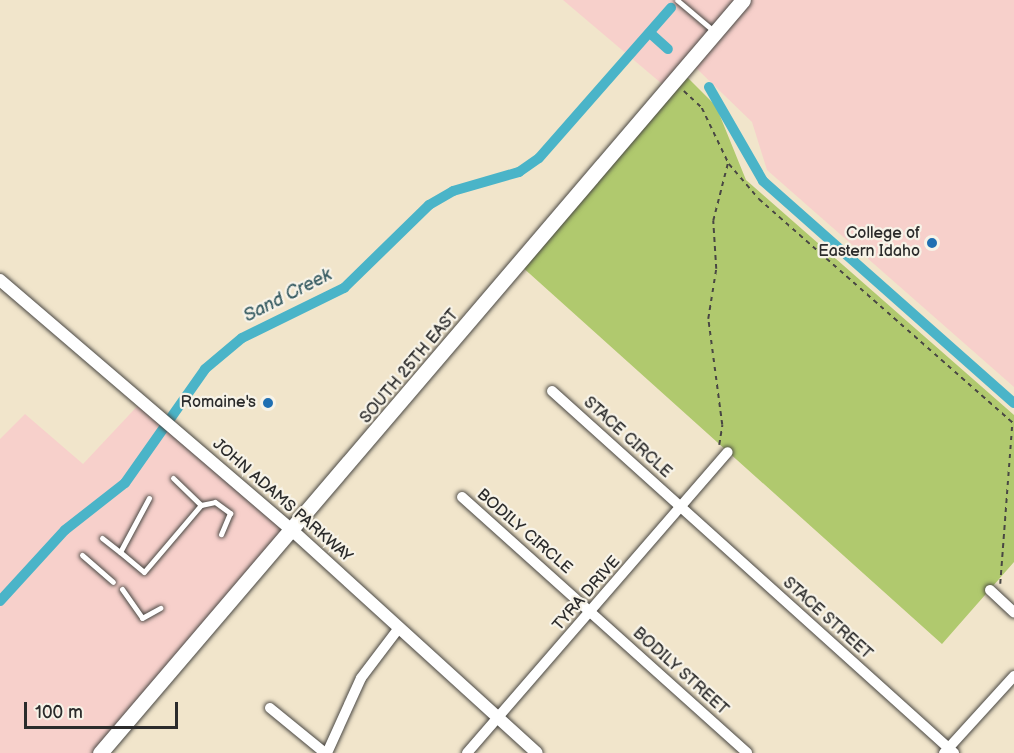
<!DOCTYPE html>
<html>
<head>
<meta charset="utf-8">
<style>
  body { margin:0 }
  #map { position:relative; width:1014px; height:753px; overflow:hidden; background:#f1e5cb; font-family:"Balsamiq Sans",sans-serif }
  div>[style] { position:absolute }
  .built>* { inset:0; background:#f7d0cb }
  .green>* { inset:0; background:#b0c96e }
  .canal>* { height:10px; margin:-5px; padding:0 5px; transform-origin:5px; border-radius:5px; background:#4ab4c8 }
  .path>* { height:1.5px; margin-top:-0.75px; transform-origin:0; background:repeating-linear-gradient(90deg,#494743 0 4.5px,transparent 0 9px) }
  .roads { filter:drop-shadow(0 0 2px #494743) drop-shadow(0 0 2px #494743) }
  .service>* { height:5px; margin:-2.5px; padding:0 2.5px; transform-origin:2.5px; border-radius:2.5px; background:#fff }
  .minor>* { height:10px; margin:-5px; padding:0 5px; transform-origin:5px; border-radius:5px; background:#fff }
  .tertiary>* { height:12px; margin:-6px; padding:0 6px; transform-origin:6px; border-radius:6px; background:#fff }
  .primary>* { height:15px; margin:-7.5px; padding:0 7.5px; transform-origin:7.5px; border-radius:7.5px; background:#fff }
  .dots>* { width:16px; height:16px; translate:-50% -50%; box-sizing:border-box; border:3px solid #f7f3e8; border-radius:50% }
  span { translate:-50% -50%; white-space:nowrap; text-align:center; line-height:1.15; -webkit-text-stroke:4.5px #f7f3e8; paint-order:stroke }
  .poi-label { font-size:16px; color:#2b2b2b }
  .right { translate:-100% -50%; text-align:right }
  .street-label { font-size:16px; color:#2b2b2b }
  .water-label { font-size:18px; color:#365b62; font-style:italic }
  .scale { position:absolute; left:24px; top:702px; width:154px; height:27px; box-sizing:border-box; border:3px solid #2b2b2b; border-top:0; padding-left:8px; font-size:18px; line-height:21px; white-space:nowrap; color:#2b2b2b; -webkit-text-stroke:4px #f7f3e8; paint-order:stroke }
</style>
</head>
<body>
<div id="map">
  <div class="built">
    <div style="clip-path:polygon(563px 0,743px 0,668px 89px)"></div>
    <div style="clip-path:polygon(748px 0,1014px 0,1014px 387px,767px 170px,752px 122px,695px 67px)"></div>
    <div style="clip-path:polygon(144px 399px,294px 532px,100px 753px,0 753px,0 439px,25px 414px,83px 464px)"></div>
  </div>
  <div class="green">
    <div style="clip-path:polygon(682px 72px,716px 106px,746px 180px,1014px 415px,1014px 562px,942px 644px,520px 265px)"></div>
  </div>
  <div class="canal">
    <div style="left:650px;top:33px;width:24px;rotate:42deg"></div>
    <div style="left:709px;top:87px;width:108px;rotate:60.1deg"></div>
    <div style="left:763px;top:181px;width:335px;rotate:41.5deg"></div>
    <div style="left:0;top:601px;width:96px;rotate:-47.5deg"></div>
    <div style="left:65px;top:530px;width:76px;rotate:-38.1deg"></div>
    <div style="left:125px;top:483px;width:139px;rotate:-54.9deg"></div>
    <div style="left:205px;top:369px;width:48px;rotate:-40deg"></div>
    <div style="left:242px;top:338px;width:114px;rotate:-26.1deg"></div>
    <div style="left:344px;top:288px;width:119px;rotate:-44.3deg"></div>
    <div style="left:429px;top:205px;width:28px;rotate:-30deg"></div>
    <div style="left:453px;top:191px;width:69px;rotate:-16.1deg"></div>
    <div style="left:519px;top:172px;width:24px;rotate:-35deg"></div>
    <div style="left:539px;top:158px;width:200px;rotate:-48.7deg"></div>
  </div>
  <div class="path">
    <div style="left:684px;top:91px;width:25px;rotate:43deg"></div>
    <div style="left:702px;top:108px;width:62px;rotate:64.3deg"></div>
    <div style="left:729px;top:164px;width:46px;rotate:49.4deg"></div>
    <div style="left:759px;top:199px;width:340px;rotate:41.4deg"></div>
    <div style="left:719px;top:445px;width:20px;rotate:-81deg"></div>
    <div style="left:722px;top:425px;width:107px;rotate:-97.5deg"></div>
    <div style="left:708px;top:319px;width:51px;rotate:-80.9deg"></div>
    <div style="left:716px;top:269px;width:48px;rotate:-93.6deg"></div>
    <div style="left:713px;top:221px;width:61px;rotate:-75.7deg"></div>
    <div style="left:1000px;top:584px;width:160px;rotate:-85.7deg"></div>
  </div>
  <div class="roads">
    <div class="service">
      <div style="left:677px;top:0;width:50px;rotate:40.1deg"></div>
      <div style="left:173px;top:478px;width:39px;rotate:44deg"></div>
      <div style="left:149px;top:498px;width:61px;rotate:118.2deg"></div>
      <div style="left:120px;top:552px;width:31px;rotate:40deg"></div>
      <div style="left:144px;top:572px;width:88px;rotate:-49.6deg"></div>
      <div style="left:201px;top:505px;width:14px;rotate:-12deg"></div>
      <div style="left:215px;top:502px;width:19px;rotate:36deg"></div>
      <div style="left:230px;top:513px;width:23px;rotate:113deg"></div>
      <div style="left:102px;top:538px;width:23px;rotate:38deg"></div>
      <div style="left:82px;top:555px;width:41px;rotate:41.1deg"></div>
      <div style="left:122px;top:589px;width:35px;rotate:55deg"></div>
      <div style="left:142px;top:618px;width:21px;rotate:-29deg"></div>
    </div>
    <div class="minor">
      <div style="left:552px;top:391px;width:541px;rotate:42deg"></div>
      <div style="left:462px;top:497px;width:383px;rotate:41.9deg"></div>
      <div style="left:990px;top:590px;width:33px;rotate:43deg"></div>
      <div style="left:270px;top:708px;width:71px;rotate:39.3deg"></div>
      <div style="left:327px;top:753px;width:82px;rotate:-65.6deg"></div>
      <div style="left:361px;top:678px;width:63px;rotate:-52.8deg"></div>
      <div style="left:467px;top:753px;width:398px;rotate:-49.1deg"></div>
      <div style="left:944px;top:753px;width:104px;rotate:-47.7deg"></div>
    </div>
    <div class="tertiary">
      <div style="left:0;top:280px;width:387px;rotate:40.6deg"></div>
      <div style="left:294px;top:532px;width:328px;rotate:42.3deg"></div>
    </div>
    <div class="primary">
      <div style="left:100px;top:753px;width:990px;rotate:-49.51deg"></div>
    </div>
  </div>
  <div class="dots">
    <div style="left:932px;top:243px;background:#1f6fb2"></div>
    <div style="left:268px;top:403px;background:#1f6fb2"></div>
  </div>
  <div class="poi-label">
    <span class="right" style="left:920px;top:243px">College of<br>Eastern Idaho</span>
    <span class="right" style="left:256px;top:403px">Romaine's</span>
  </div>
  <div class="street-label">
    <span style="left:410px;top:367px;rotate:-50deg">SOUTH 25TH EAST</span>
    <span style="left:627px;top:438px;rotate:42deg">STACE CIRCLE</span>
    <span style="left:282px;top:501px;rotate:41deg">JOHN ADAMS PARKWAY</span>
    <span style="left:524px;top:532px;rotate:41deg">BODILY CIRCLE</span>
    <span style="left:587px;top:594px;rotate:-49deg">TYRA DRIVE</span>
    <span style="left:827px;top:619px;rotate:42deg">STACE STREET</span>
    <span style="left:680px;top:672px;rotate:42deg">BODILY STREET</span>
  </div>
  <div class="water-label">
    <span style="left:288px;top:296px;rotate:-27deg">Sand Creek</span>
  </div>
  <div class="scale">100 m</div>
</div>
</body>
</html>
